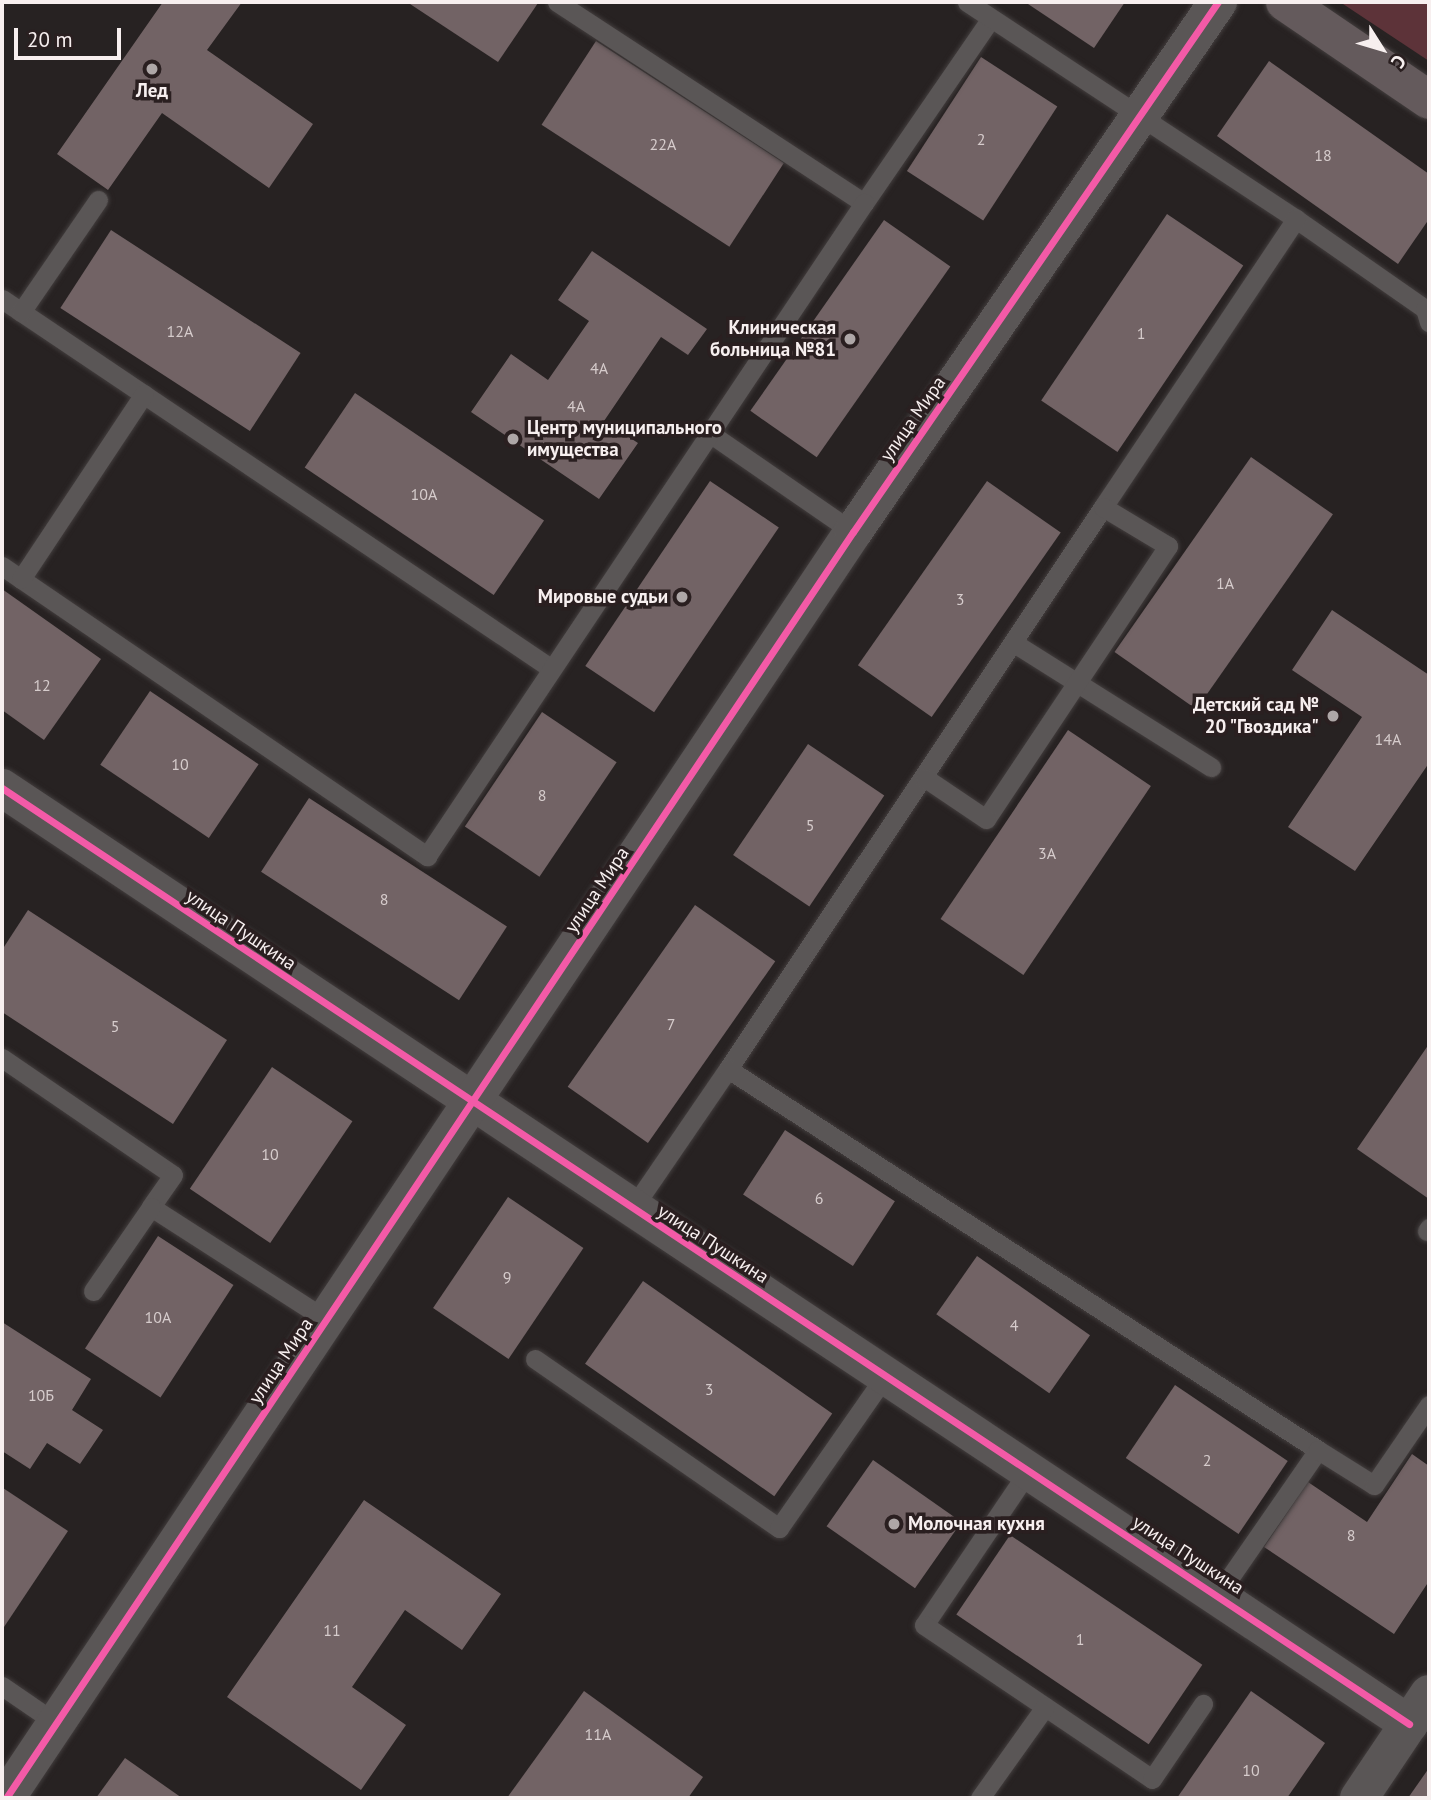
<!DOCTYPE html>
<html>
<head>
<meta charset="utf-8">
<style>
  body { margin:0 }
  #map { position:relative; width:1431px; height:1800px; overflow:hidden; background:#272222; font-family:"PT Sans",sans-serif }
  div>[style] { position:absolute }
  .green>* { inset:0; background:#5d3339 }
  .building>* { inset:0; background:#726365; transform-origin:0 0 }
  .roads { filter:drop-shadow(0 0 2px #423d3d) drop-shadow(0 0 2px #423d3d) }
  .lane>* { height:19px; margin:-9.5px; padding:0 9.5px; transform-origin:9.5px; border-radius:9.5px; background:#5a5656 }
  .street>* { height:38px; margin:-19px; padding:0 19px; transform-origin:19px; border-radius:19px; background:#5a5656 }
  .secondary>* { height:38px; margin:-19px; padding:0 19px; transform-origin:19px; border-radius:19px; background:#645a5c }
  .cycleway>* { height:7px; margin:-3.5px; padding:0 3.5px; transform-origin:3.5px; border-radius:3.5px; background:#f35aa7 }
  .dots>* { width:19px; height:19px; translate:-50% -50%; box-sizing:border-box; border:4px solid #2a1f20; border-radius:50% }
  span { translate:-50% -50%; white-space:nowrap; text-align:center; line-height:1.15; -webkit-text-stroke:7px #2a1f20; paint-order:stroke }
  .number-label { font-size:16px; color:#d6cccc }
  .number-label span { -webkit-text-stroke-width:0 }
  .poi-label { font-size:19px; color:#f7efef; font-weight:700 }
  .right { translate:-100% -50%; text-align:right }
  .left { translate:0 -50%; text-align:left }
  .street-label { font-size:19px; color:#f7efef }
  .frame { position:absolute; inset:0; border:4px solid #f7efef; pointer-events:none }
  .north { position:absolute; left:1347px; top:14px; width:70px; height:70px; -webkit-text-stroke:5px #2a1f20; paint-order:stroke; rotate:127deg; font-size:19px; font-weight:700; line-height:28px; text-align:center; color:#f7efef }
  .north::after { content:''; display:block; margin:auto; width:24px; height:32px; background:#f7efef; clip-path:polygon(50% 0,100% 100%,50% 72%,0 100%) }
  .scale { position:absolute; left:14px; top:28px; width:107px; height:32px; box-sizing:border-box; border:4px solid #f7efef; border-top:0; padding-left:9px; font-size:21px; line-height:24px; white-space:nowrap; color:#f7efef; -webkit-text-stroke:5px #2a1f20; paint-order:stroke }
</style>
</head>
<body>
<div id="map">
  <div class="green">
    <div style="clip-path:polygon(1340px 2px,1429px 2px,1429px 61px)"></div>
  </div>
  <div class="building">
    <div style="clip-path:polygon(163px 2px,242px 2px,207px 50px,313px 124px,269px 188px,162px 113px,108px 190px,57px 154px)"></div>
    <div style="clip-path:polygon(407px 2px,536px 2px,538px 3px,498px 62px)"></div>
    <div style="clip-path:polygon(1025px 2px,1125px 2px,1094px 48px)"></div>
    <div style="left:596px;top:41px;width:224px;height:100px;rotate:33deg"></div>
    <div style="left:981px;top:57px;width:91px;height:136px;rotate:33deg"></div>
    <div style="clip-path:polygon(1269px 61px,1429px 174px,1429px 219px,1398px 264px,1217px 136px)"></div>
    <div style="left:1167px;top:214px;width:92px;height:225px;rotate:34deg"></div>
    <div style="left:884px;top:220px;width:81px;height:233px;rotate:35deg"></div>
    <div style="left:111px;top:230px;width:226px;height:93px;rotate:33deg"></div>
    <div style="clip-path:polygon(592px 251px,707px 329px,688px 355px,661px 337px,604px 421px,638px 443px,599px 499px,471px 412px,511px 354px,548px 380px,589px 321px,558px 300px)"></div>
    <div style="left:355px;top:393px;width:228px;height:90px;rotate:34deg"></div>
    <div style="left:1251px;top:457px;width:100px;height:238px;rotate:35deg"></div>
    <div style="left:710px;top:481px;width:83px;height:223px;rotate:34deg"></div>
    <div style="left:987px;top:481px;width:90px;height:225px;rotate:35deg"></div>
    <div style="clip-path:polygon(2px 589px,101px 659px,44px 740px,2px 710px)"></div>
    <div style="clip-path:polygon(1332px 610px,1429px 675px,1429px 763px,1355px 871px,1288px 827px,1362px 717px,1292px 670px)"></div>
    <div style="left:150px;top:691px;width:131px;height:89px;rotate:34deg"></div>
    <div style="left:542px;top:712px;width:90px;height:138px;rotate:34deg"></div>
    <div style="left:1068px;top:730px;width:100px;height:228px;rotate:34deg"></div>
    <div style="left:808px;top:744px;width:92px;height:134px;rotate:34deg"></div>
    <div style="left:309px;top:798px;width:236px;height:88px;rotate:33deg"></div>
    <div style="left:695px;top:905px;width:98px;height:222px;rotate:35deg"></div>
    <div style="clip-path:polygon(28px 910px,227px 1040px,173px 1124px,2px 1012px,2px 950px)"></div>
    <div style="clip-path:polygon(1429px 1044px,1429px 1199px,1357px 1149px)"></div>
    <div style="left:272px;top:1067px;width:97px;height:147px;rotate:34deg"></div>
    <div style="left:785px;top:1130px;width:131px;height:77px;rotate:33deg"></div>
    <div style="left:508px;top:1197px;width:91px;height:134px;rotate:34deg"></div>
    <div style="left:158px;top:1236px;width:90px;height:134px;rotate:33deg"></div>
    <div style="left:977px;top:1256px;width:138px;height:71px;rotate:35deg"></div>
    <div style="left:643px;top:1281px;width:231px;height:101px;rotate:35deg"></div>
    <div style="clip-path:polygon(2px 1322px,91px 1379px,72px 1410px,103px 1430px,80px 1464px,47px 1443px,30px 1469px,2px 1451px)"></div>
    <div style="left:1175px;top:1385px;width:136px;height:88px;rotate:34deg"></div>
    <div style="clip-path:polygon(1412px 1454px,1429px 1466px,1429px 1581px,1394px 1634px,1264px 1547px,1308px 1482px,1367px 1522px)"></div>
    <div style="left:873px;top:1460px;width:108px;height:81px;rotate:35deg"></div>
    <div style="clip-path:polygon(3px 1488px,68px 1531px,2px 1630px,2px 1490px)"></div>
    <div style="clip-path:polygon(364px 1500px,501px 1594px,462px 1650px,405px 1610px,352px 1687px,406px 1725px,361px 1790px,227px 1697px)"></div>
    <div style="left:1010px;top:1535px;width:232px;height:96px;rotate:34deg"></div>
    <div style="clip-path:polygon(584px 1691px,703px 1777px,688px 1798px,507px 1798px)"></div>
    <div style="clip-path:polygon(1251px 1691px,1325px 1743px,1287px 1798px,1177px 1798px)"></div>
    <div style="clip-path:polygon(125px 1758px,182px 1798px,96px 1798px)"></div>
    <div style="clip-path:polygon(1429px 1768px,1429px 1798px,1408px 1798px)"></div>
  </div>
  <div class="roads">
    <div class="lane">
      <div style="left:557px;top:2px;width:367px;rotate:33.2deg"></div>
      <div style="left:864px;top:203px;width:224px;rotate:-55.5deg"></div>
      <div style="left:967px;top:2px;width:394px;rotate:33.4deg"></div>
      <div style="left:1296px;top:219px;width:157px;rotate:34.9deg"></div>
      <div style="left:1425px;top:309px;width:14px;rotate:73deg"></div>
      <div style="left:2px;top:299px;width:659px;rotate:33.93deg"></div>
      <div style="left:21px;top:312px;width:136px;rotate:-55.5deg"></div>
      <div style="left:708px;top:432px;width:176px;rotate:34.6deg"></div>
      <div style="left:1103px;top:507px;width:347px;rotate:-56.2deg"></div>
      <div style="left:2px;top:566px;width:515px;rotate:34.31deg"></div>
      <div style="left:427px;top:856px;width:786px;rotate:-56.21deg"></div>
      <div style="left:21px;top:579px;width:222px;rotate:-56.4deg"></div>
      <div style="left:1014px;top:643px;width:233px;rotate:32.2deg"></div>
      <div style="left:2px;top:1058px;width:207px;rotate:34.4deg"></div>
      <div style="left:173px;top:1175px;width:39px;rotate:125deg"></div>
      <div style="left:151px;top:1207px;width:209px;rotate:32.7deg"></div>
      <div style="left:728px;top:1069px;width:676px;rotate:-56.29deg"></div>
      <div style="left:1103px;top:507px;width:76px;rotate:31deg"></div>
      <div style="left:1168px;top:546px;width:328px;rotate:123.7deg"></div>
      <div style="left:986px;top:819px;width:73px;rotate:-146.1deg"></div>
      <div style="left:632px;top:1209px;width:170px;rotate:-55.6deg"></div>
      <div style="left:728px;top:1069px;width:702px;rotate:32.85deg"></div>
      <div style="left:1427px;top:1231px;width:4px;rotate:-56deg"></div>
      <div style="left:93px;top:1291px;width:102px;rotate:-55.4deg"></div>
      <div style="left:535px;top:1359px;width:297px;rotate:34.7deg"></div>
      <div style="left:779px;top:1528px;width:185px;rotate:-55.1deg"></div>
      <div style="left:1029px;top:1470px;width:187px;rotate:124.1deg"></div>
      <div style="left:924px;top:1625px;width:275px;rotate:34deg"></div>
      <div style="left:1152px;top:1779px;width:91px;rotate:-55.8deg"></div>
      <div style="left:1219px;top:1593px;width:174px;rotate:-55.3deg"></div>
      <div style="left:1318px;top:1450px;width:66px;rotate:32deg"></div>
      <div style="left:1374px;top:1485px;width:97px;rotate:-55.5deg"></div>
      <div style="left:2px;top:1686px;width:65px;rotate:34.4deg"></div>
      <div style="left:980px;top:1798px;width:112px;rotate:-54.5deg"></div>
    </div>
    <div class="street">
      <div style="left:2px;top:788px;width:1690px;rotate:33.63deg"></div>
      <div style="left:6px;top:1798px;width:1523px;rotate:-56.22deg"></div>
      <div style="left:853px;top:532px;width:644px;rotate:-55.45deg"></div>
      <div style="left:1359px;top:1798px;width:125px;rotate:-56.1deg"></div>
    </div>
    <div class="secondary">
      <div style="left:1285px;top:2px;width:174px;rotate:34.2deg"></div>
    </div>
  </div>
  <div class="cycleway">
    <div style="left:2px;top:788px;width:1690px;rotate:33.63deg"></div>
    <div style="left:6px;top:1798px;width:1523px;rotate:-56.22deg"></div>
    <div style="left:853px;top:532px;width:644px;rotate:-55.45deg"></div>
  </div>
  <div class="dots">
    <div style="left:152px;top:69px;background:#aea7a7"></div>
    <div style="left:850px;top:339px;background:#aea7a7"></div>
    <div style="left:513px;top:439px;background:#aea7a7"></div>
    <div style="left:682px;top:597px;background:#aea7a7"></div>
    <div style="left:1333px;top:716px;background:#aea7a7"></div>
    <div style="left:894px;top:1524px;background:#aea7a7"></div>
  </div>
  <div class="number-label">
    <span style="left:981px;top:139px">2</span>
    <span style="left:663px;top:144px">22А</span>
    <span style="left:1323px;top:155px">18</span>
    <span style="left:180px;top:331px">12А</span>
    <span style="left:1141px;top:333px">1</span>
    <span style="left:599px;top:368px">4А</span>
    <span style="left:576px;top:406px">4А</span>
    <span style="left:424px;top:494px">10А</span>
    <span style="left:1225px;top:583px">1А</span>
    <span style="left:960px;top:599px">3</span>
    <span style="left:42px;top:685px">12</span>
    <span style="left:1388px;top:739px">14А</span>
    <span style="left:180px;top:764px">10</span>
    <span style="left:542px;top:795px">8</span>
    <span style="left:810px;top:825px">5</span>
    <span style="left:1047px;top:853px">3А</span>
    <span style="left:384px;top:899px">8</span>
    <span style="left:671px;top:1024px">7</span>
    <span style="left:115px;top:1026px">5</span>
    <span style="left:270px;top:1154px">10</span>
    <span style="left:819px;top:1198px">6</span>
    <span style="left:507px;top:1277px">9</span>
    <span style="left:158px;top:1317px">10А</span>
    <span style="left:1014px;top:1325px">4</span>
    <span style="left:709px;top:1389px">3</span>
    <span style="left:41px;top:1395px">10Б</span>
    <span style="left:1207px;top:1460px">2</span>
    <span style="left:1351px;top:1535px">8</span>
    <span style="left:332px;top:1630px">11</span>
    <span style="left:1080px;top:1639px">1</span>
    <span style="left:598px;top:1734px">11А</span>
    <span style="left:1251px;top:1770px">10</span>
  </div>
  <div class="poi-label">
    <span style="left:152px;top:91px">Лед</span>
    <span class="right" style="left:836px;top:339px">Клиническая<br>больница №81</span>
    <span class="left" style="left:527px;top:439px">Центр муниципального<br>имущества</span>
    <span class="right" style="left:668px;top:597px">Мировые судьи</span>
    <span class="right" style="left:1319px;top:716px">Детский сад №<br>20 "Гвоздика"</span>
    <span class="left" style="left:908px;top:1524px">Молочная кухня</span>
  </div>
  <div class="street-label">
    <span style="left:913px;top:419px;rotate:-55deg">улица Мира</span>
    <span style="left:597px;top:890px;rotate:-56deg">улица Мира</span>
    <span style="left:241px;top:930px;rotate:34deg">улица Пушкина</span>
    <span style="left:713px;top:1244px;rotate:33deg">улица Пушкина</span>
    <span style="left:281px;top:1361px;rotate:-56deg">улица Мира</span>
    <span style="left:1188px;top:1555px;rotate:33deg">улица Пушкина</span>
  </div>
  <div class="frame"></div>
  <div class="north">С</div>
  <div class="scale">20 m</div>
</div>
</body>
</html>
